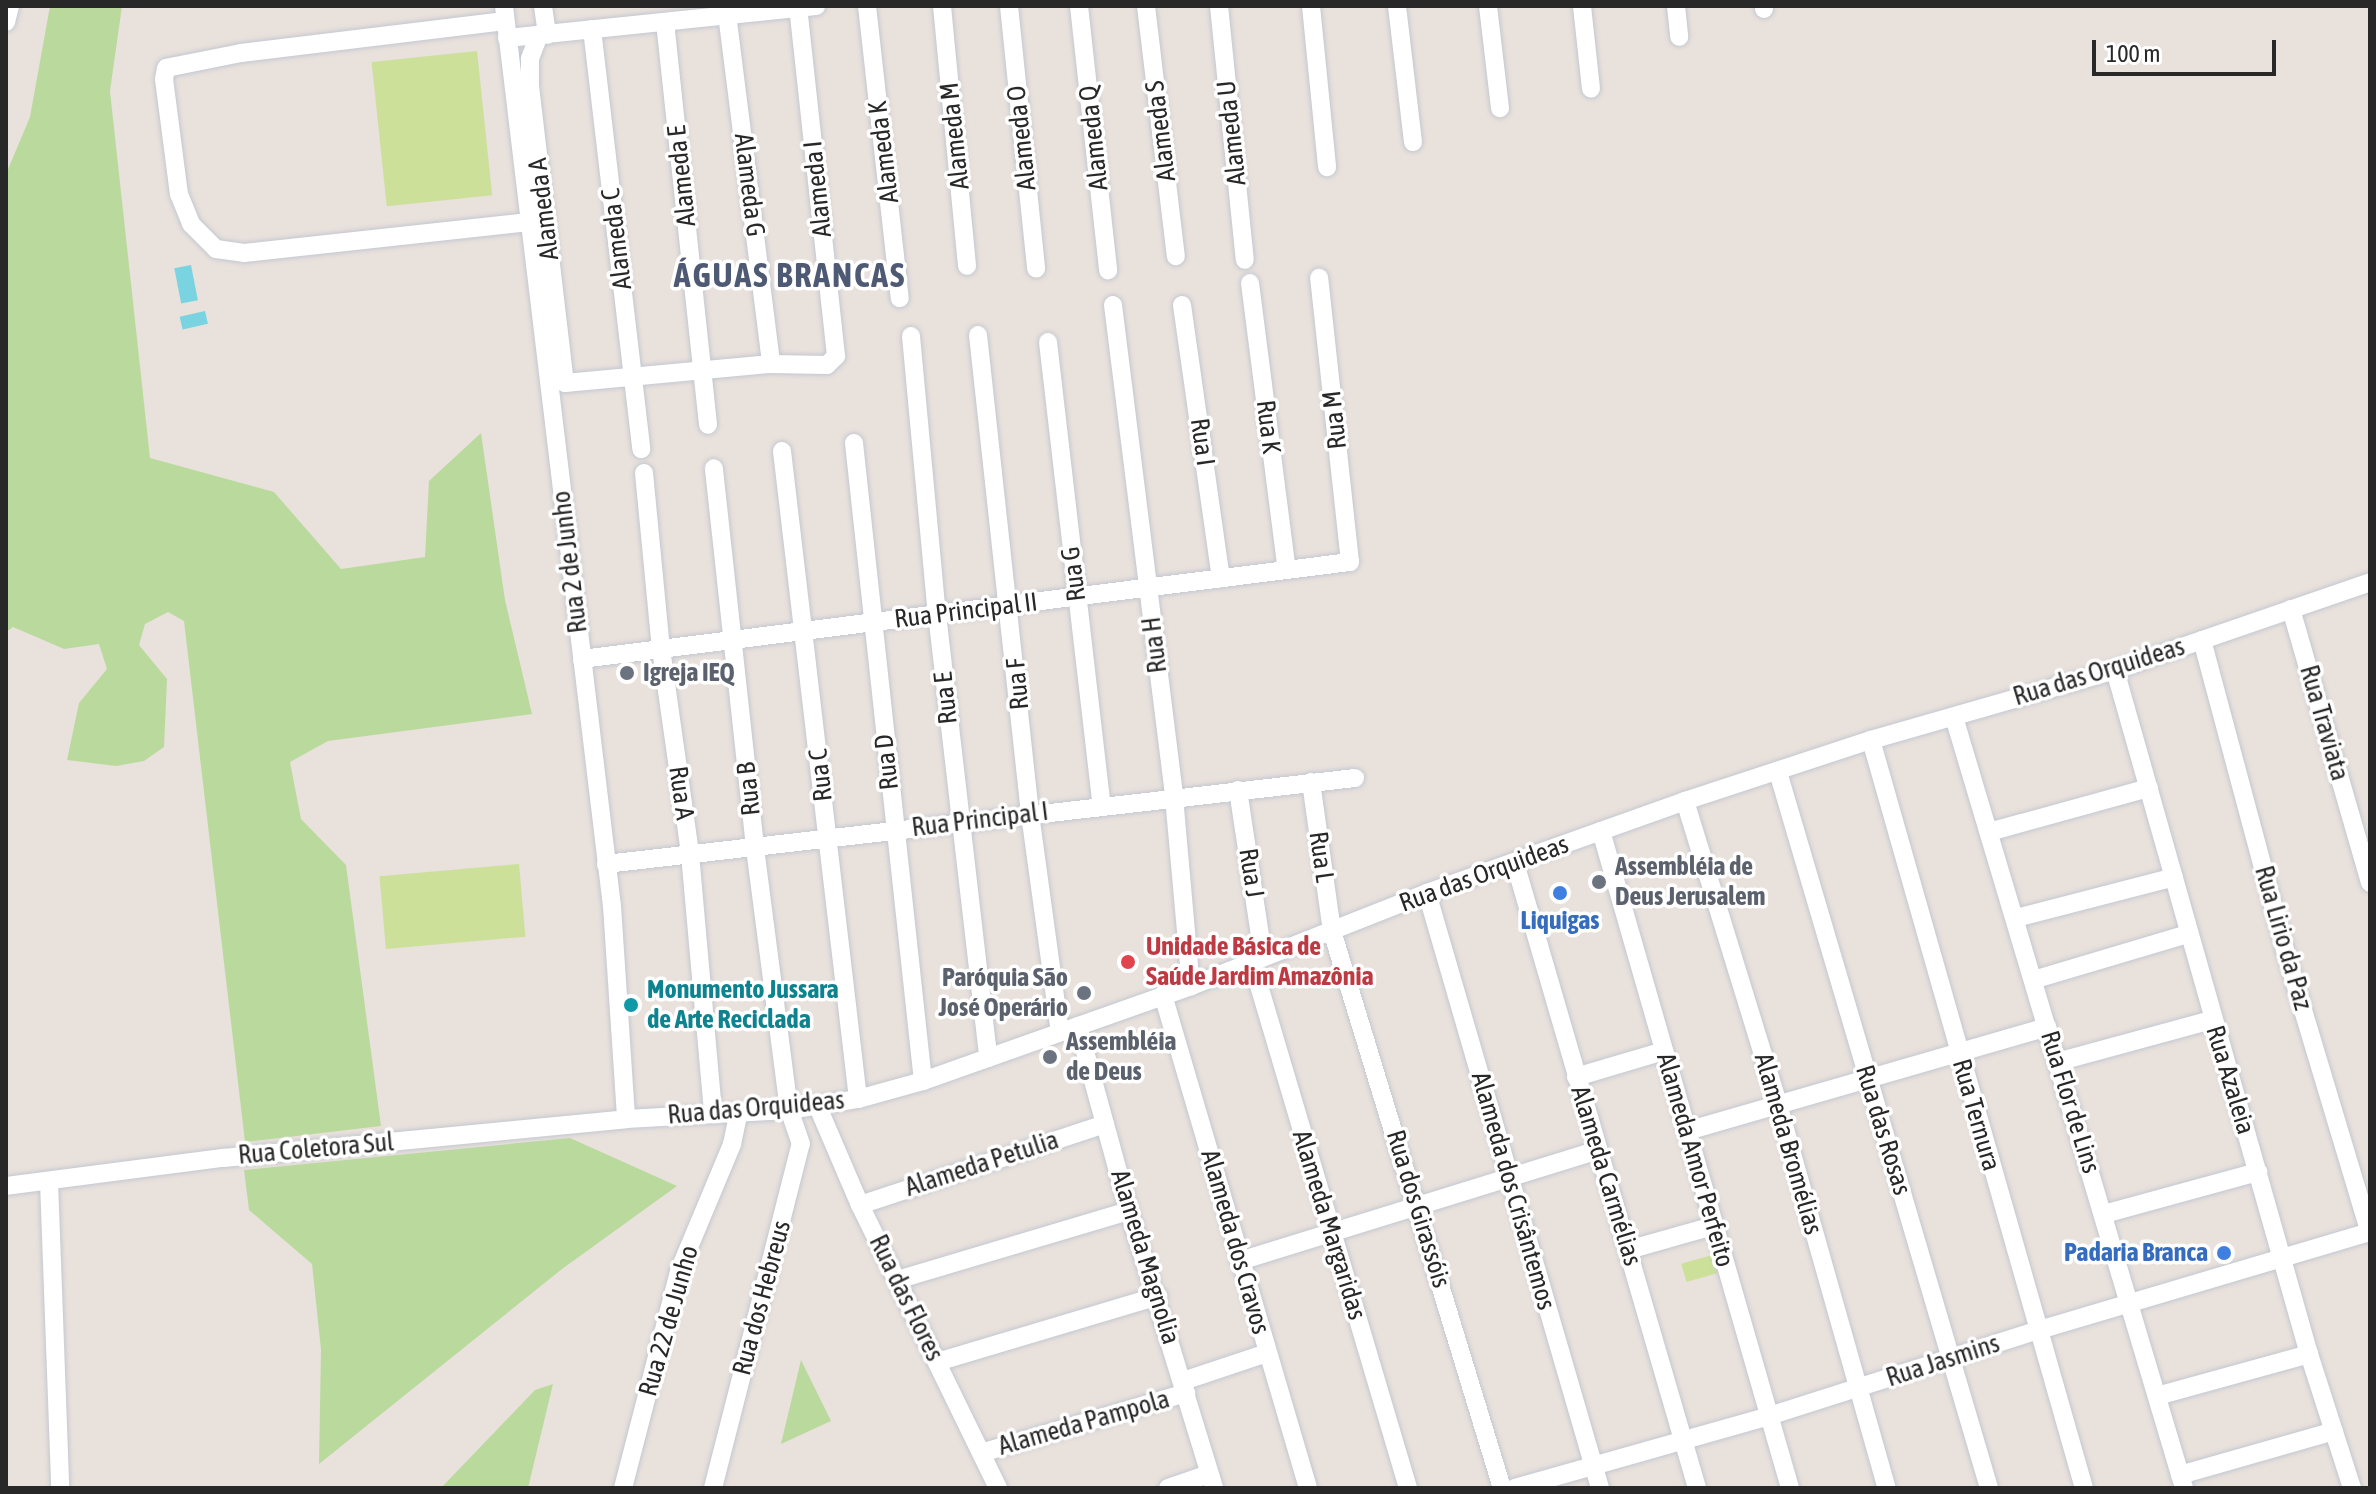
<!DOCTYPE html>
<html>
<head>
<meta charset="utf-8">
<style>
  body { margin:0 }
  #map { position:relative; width:2376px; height:1494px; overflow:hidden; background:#e9e1dc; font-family:"Asap Condensed",sans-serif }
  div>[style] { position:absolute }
  .green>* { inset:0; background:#bada9d }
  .pitch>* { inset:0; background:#cce09a; transform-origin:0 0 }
  .water>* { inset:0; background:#79d3e1; transform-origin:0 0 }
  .roads { filter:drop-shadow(0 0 2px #c3c8d1) drop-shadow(0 0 2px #c3c8d1) }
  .minor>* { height:18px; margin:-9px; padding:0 9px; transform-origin:9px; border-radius:9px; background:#fff }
  .dots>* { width:22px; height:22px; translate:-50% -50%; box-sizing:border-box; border:4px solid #fff; border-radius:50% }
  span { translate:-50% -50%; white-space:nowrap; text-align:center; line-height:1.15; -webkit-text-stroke:7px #fff; paint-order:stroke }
  .street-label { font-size:26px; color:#282828 }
  .worship-label { font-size:26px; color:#5b616d; font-weight:700 }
  .left { translate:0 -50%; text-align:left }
  .right { translate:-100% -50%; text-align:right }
  .shop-label { font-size:26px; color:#366cbe; font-weight:700 }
  .health-label { font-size:26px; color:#be3a42; font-weight:700 }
  .culture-label { font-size:26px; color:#0d838f; font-weight:700 }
  .district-label { font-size:34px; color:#4e5a74; font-weight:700; letter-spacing:2px }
  .frame { position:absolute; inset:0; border:8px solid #282828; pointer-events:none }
  .scale { position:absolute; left:2092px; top:40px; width:184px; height:36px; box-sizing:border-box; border:4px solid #282828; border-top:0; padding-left:10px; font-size:24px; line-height:28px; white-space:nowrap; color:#282828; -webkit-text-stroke:6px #fff; paint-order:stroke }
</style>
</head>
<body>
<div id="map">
  <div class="green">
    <div style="clip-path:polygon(50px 6px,122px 6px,110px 91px,150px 458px,274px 492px,341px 569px,425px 557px,429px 481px,481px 433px,505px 600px,532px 714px,328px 741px,290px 762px,301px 819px,346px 865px,381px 1126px,245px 1142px,184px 621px,168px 612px,145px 624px,139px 645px,167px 679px,164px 747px,144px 761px,116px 766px,67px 760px,79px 703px,107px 669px,99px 644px,64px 649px,13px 627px,6px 632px,6px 174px,30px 117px)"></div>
    <div style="clip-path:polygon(570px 1138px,677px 1186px,562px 1269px,319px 1464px,321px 1350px,312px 1264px,249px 1210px,244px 1170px)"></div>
    <div style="clip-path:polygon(801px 1360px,831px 1421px,781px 1444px)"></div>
    <div style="clip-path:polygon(553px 1384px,528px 1488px,441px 1488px,535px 1390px)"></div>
  </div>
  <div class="pitch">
    <div style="left:477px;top:51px;width:145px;height:106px;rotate:84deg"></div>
    <div style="left:519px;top:864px;width:73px;height:140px;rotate:85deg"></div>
    <div style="left:1712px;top:1255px;width:19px;height:32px;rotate:74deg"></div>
  </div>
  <div class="water">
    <div style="left:191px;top:265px;width:36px;height:17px;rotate:79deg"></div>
    <div style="left:205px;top:311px;width:13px;height:26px;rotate:77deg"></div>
  </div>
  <div class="roads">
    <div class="minor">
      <div style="left:504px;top:6px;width:906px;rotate:83.16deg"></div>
      <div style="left:612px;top:906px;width:213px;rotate:86.2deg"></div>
      <div style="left:543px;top:6px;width:29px;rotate:82deg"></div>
      <div style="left:726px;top:6px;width:361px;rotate:82.8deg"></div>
      <div style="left:867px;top:6px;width:294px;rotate:83.6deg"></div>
      <div style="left:942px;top:6px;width:261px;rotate:84.5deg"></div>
      <div style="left:1009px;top:6px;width:264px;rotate:84.1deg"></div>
      <div style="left:1079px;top:6px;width:266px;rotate:83.7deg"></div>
      <div style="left:1146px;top:6px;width:252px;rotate:83.2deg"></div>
      <div style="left:1219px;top:6px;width:255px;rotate:84.2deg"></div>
      <div style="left:1311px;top:6px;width:162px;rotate:84.3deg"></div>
      <div style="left:1397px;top:6px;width:137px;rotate:83.3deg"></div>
      <div style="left:1488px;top:6px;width:103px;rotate:83.3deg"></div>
      <div style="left:1582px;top:6px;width:83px;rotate:83.8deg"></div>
      <div style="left:1676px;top:6px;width:31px;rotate:84deg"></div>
      <div style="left:1764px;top:6px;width:3px;rotate:90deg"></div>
      <div style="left:505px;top:21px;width:266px;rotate:173.1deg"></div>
      <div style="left:241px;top:53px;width:76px;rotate:168.7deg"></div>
      <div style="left:166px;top:68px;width:11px;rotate:100deg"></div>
      <div style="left:164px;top:79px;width:116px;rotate:82.6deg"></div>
      <div style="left:179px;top:194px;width:32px;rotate:68deg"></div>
      <div style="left:191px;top:224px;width:35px;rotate:45deg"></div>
      <div style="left:216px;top:249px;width:28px;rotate:8deg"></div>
      <div style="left:244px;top:253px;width:287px;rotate:-6.2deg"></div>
      <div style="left:6px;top:22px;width:16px;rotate:-76deg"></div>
      <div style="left:665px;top:22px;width:405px;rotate:83.9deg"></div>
      <div style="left:592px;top:29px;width:423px;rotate:83.3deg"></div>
      <div style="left:539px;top:35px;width:26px;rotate:111deg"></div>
      <div style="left:530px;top:59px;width:27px;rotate:90deg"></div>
      <div style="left:530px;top:86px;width:299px;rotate:83.3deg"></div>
      <div style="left:565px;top:383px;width:207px;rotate:-5.3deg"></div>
      <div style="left:771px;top:364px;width:56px;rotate:1deg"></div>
      <div style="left:827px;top:365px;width:13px;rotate:-45deg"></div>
      <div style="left:836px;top:356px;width:350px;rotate:-96.2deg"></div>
      <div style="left:507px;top:38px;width:311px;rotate:-5.9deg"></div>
      <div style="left:1250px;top:283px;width:289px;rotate:82.7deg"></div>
      <div style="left:1113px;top:305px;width:496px;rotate:82.9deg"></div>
      <div style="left:1174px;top:797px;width:190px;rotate:84.9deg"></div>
      <div style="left:1182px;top:305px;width:276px;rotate:81.9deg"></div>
      <div style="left:978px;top:335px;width:482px;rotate:83.8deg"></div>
      <div style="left:1030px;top:814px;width:220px;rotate:82.2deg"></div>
      <div style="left:911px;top:336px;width:279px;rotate:84.7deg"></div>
      <div style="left:937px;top:614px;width:447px;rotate:83.4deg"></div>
      <div style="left:1048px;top:342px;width:467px;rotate:83.4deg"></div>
      <div style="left:854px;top:443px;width:642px;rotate:83.83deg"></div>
      <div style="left:782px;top:451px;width:652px;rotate:83.31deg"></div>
      <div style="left:644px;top:473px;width:177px;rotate:84.5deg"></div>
      <div style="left:661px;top:649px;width:207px;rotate:81.9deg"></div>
      <div style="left:690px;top:854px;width:260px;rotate:84.9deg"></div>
      <div style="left:2291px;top:609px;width:285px;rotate:73.9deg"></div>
      <div style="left:2202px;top:640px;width:321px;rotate:75deg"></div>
      <div style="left:2285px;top:950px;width:296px;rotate:73.3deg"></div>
      <div style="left:582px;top:659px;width:774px;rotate:-7.2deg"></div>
      <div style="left:1350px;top:562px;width:286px;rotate:-96.2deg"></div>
      <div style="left:2115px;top:670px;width:711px;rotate:74.17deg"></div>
      <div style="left:2309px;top:1354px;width:141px;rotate:72.2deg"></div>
      <div style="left:1954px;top:717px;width:805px;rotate:73.39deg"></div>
      <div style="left:1871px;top:740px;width:778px;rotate:74.11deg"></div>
      <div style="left:1778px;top:772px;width:746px;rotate:73.58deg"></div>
      <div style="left:1311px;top:782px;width:150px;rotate:82deg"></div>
      <div style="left:1332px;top:931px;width:582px;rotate:73.03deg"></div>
      <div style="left:1238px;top:790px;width:168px;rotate:81.4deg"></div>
      <div style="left:1685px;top:801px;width:317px;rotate:72.9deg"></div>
      <div style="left:1778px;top:1104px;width:399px;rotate:74.2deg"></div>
      <div style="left:1601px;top:831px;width:684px;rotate:73.95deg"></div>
      <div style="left:1989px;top:832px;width:166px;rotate:-15.4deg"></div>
      <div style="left:1515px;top:863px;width:651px;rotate:73.76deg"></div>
      <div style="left:606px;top:864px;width:754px;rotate:-6.55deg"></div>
      <div style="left:1427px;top:893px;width:620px;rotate:73.79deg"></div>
      <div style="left:2016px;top:918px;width:163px;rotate:-14.5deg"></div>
      <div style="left:1252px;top:962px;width:549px;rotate:73.48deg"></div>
      <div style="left:2033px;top:980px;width:161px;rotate:-16.6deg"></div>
      <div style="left:1163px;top:995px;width:514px;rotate:73.61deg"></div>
      <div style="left:1078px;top:1026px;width:192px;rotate:74.6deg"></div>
      <div style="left:1129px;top:1211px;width:290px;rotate:72.9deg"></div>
      <div style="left:2057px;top:1062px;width:161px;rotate:-15.2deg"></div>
      <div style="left:1576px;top:1077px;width:92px;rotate:-16.5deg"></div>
      <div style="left:818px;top:1107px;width:107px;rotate:66.8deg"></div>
      <div style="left:860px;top:1205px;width:315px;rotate:64deg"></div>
      <div style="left:1687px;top:1131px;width:375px;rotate:-16.1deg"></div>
      <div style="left:49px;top:1181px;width:307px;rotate:87.9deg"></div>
      <div style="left:6px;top:1186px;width:219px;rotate:-7.4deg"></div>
      <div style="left:223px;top:1158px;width:405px;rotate:-5.5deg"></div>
      <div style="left:626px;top:1119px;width:163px;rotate:-3.2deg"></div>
      <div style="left:789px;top:1110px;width:70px;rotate:-9.1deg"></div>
      <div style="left:858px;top:1099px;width:67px;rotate:-15.5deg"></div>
      <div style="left:923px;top:1081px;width:284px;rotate:-19.5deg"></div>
      <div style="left:1191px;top:986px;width:254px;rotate:-21.5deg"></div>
      <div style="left:1427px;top:893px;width:274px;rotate:-19.6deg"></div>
      <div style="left:1685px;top:801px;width:196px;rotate:-18.2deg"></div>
      <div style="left:1871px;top:740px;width:254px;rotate:-16deg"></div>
      <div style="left:2115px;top:670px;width:270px;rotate:-19deg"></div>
      <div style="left:860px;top:1205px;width:258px;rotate:-18.3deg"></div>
      <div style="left:2104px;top:1214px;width:160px;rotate:-15.3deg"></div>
      <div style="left:1628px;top:1250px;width:88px;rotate:-15.8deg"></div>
      <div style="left:1240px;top:1261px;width:375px;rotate:-17.2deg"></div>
      <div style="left:897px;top:1280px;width:242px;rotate:-16.6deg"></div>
      <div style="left:937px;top:1362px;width:231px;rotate:-16.6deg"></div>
      <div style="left:1183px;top:1381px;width:89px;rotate:-18.4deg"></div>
      <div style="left:2157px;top:1396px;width:158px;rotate:-15.4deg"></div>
      <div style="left:981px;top:1453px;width:214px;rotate:-16.3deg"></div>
      <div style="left:2180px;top:1475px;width:160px;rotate:-15.9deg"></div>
      <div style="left:623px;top:1488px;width:224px;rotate:-75.5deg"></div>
      <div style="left:679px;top:1271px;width:138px;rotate:-67.3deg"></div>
      <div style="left:732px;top:1144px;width:33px;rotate:-78deg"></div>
      <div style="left:713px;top:1488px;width:355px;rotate:-75.7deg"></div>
      <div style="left:801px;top:1144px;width:36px;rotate:-109deg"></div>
      <div style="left:789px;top:1110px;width:265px;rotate:-97.4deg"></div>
      <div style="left:755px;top:847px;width:381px;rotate:-96.2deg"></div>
      <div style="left:1168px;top:1488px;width:43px;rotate:-18.9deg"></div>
      <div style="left:1515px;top:1488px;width:264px;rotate:-15.8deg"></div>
      <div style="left:1769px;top:1416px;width:283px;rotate:-17.7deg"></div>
      <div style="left:2039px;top:1330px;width:345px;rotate:-16.5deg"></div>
    </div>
  </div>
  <div class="dots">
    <div style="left:627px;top:673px;background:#6b7280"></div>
    <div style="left:1599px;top:882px;background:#6b7280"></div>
    <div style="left:1560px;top:893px;background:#3f7fe0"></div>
    <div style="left:1128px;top:962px;background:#e0444e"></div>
    <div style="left:1084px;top:993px;background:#6b7280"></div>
    <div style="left:631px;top:1005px;background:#0f9aa8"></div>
    <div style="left:1050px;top:1057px;background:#6b7280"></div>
    <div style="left:2224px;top:1253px;background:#3f7fe0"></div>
  </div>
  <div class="street-label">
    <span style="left:1161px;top:131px;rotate:-97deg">Alameda S</span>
    <span style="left:1232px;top:133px;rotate:-96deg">Alameda U</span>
    <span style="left:955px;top:136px;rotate:-96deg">Alameda M</span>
    <span style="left:1022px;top:138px;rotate:-96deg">Alameda O</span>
    <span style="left:1094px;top:138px;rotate:-96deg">Alameda Q</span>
    <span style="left:884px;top:152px;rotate:-97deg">Alameda K</span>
    <span style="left:682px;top:176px;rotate:-96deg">Alameda E</span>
    <span style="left:749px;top:185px;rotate:83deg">Alameda G</span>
    <span style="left:818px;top:189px;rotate:-96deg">Alameda I</span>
    <span style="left:544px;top:209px;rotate:-97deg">Alameda A</span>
    <span style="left:617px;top:239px;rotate:-97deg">Alameda C</span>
    <span style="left:1335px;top:420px;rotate:-96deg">Rua M</span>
    <span style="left:1268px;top:427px;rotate:83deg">Rua K</span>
    <span style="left:1202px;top:442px;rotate:82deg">Rua I</span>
    <span style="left:570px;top:562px;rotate:-97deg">Rua 2 de Junho</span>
    <span style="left:1074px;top:574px;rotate:-97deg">Rua G</span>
    <span style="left:966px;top:611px;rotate:-7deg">Rua Principal II</span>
    <span style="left:1155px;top:645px;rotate:-97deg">Rua H</span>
    <span style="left:2099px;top:672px;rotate:-17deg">Rua das Orquideas</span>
    <span style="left:1018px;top:684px;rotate:-95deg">Rua F</span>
    <span style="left:946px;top:698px;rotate:-96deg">Rua E</span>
    <span style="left:2324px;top:723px;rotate:74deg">Rua Traviata</span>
    <span style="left:887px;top:762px;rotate:-96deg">Rua D</span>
    <span style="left:821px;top:775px;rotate:-96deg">Rua C</span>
    <span style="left:749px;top:789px;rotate:-96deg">Rua B</span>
    <span style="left:681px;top:793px;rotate:82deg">Rua A</span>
    <span style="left:980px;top:820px;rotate:-7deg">Rua Principal I</span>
    <span style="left:1321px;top:857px;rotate:82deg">Rua L</span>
    <span style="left:1251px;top:873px;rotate:81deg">Rua J</span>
    <span style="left:1484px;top:874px;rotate:-20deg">Rua das Orquideas</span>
    <span style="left:2283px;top:938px;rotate:74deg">Rua Lirio da Paz</span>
    <span style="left:2230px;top:1080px;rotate:73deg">Rua Azaleia</span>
    <span style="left:2070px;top:1102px;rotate:73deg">Rua Flor de Lins</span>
    <span style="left:756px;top:1108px;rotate:-5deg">Rua das Orquideas</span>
    <span style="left:1976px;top:1115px;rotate:74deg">Rua Ternura</span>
    <span style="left:1883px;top:1130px;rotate:73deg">Rua das Rosas</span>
    <span style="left:1788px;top:1144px;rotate:74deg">Alameda Bromélias</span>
    <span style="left:316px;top:1149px;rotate:-5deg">Rua Coletora Sul</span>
    <span style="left:1695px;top:1160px;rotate:74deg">Alameda Amor Perfeito</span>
    <span style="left:982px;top:1164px;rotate:-18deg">Alameda Petulia</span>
    <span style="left:1606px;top:1176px;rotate:73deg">Alameda Carmélias</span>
    <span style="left:1513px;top:1191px;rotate:74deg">Alameda dos Crisântemos</span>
    <span style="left:1418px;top:1209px;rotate:73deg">Rua dos Girassóis</span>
    <span style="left:1329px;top:1225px;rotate:73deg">Alameda Margaridas</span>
    <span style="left:1235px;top:1242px;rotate:74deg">Alameda dos Cravos</span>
    <span style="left:1145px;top:1257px;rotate:73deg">Alameda Magnolia</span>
    <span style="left:762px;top:1298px;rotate:-75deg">Rua dos Hebreus</span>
    <span style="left:906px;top:1298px;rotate:64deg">Rua das Flores</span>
    <span style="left:669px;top:1321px;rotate:-74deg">Rua 22 de Junho</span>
    <span style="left:1943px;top:1361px;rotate:-18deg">Rua Jasmins</span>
    <span style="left:1084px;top:1423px;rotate:-16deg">Alameda Pampola</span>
  </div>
  <div class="worship-label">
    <span class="left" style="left:643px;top:673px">Igreja IEQ</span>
    <span class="left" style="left:1615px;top:882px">Assembléia de<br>Deus Jerusalem</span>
    <span class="right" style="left:1068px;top:993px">Paróquia São<br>José Operário</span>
    <span class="left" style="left:1066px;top:1057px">Assembléia<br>de Deus</span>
  </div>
  <div class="shop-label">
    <span style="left:1560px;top:921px">Liquigas</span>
    <span class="right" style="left:2208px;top:1253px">Padaria Branca</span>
  </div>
  <div class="health-label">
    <span class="left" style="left:1146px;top:962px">Unidade Básica de<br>Saúde Jardim Amazônia</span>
  </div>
  <div class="culture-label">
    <span class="left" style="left:647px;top:1005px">Monumento Jussara<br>de Arte Reciclada</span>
  </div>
  <div class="district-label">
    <span style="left:790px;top:275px">ÁGUAS BRANCAS</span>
  </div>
  <div class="frame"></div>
  <div class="scale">100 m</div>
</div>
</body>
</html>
